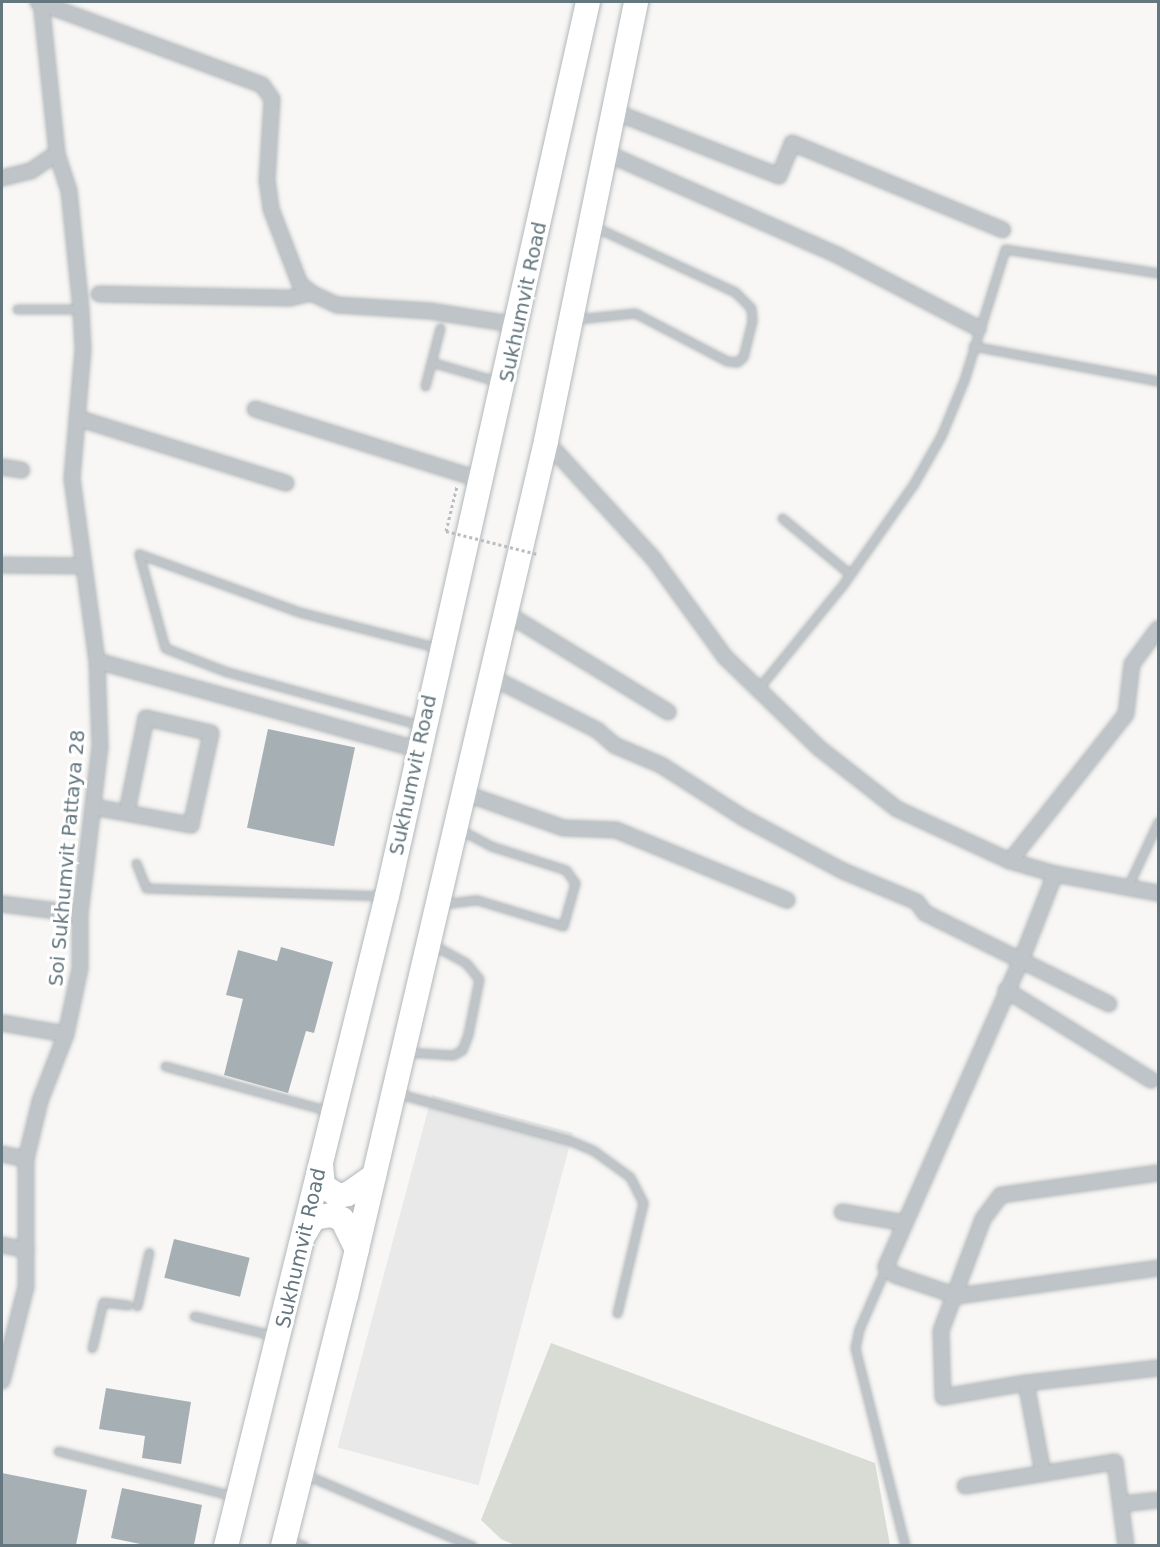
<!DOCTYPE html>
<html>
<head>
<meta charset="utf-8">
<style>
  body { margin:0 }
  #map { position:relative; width:1160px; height:1547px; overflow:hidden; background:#f8f7f5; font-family:"DejaVu Sans",sans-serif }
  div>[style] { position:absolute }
  .built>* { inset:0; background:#e8e9e8; transform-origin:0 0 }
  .green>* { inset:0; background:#d8dcd4 }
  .building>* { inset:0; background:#a6b0b4; transform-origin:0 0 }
  .path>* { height:3px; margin-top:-1.5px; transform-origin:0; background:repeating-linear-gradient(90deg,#b9bdbf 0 3px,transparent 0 6px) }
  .roads { filter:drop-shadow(0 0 2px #b2b7ba) drop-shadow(0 0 2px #b2b7ba) }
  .lane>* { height:7px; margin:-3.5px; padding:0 3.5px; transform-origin:3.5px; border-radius:3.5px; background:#bec4c7 }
  .street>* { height:14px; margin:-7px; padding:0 7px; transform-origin:7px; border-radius:7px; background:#bec4c7 }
  .highway>* { height:24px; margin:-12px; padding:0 12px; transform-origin:12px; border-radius:12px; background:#fff }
  .path-bridge>* { height:3px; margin-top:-1.5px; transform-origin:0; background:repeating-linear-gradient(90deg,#b9bdbf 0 3px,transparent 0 6px) }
  span { translate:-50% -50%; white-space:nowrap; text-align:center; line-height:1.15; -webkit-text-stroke:6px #fff; paint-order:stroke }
  .street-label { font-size:20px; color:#64777f }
  .frame { position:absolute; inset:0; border:3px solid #64777f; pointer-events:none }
</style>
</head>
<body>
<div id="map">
  <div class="built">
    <div style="left:432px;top:1095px;width:146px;height:365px;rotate:15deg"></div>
  </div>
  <div class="green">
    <div style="clip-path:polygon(551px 1343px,875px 1463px,890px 1545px,517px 1546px,501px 1539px,481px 1520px)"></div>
  </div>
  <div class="building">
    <div style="left:268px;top:729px;width:89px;height:101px;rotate:12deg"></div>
    <div style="clip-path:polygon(281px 947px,333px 962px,314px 1033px,306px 1031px,288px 1093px,224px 1075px,243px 999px,226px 995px,238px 950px,277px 961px)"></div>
    <div style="left:174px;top:1239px;width:78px;height:40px;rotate:14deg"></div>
    <div style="clip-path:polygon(106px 1388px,191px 1402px,181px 1464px,142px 1458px,145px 1436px,99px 1429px)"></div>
    <div style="clip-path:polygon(2px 1473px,87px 1490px,76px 1545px,2px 1545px)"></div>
    <div style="clip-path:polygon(122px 1488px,202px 1505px,194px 1545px,145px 1545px,111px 1538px)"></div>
  </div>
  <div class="path">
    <div style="left:446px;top:531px;width:46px;rotate:-76.3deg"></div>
  </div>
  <div class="roads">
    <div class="lane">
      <div style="left:17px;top:309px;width:64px"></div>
      <div style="left:577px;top:319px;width:58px;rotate:-5.9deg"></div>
      <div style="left:635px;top:313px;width:104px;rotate:27.6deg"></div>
      <div style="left:727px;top:361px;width:10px;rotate:6deg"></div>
      <div style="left:737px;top:362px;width:8px;rotate:-40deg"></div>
      <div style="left:743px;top:357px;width:38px;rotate:-76deg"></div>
      <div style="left:752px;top:320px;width:12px;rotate:-95deg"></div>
      <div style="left:751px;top:308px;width:23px;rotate:-135deg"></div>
      <div style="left:735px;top:292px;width:154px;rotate:-155.1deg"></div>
      <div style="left:973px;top:346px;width:188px;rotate:10.7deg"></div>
      <div style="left:431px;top:362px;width:72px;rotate:16.2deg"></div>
      <div style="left:425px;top:386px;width:60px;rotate:-75.5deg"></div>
      <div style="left:782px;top:518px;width:88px;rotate:39.5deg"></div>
      <div style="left:758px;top:689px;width:136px;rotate:-50.9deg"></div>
      <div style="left:844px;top:583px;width:120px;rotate:-54.9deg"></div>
      <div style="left:913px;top:485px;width:56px;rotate:-60.3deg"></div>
      <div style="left:941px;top:436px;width:61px;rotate:-67.7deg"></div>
      <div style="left:964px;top:380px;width:137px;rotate:-72.6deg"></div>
      <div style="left:1005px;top:249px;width:155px;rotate:8.9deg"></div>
      <div style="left:420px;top:725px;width:200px;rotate:-164.6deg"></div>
      <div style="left:227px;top:672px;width:66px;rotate:-158.8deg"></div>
      <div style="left:165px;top:648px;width:98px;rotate:-105.5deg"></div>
      <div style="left:139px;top:554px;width:170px;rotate:19.9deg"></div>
      <div style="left:299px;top:612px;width:145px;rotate:14.4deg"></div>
      <div style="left:136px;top:863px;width:27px;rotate:68deg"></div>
      <div style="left:146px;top:888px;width:236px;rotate:1.9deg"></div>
      <div style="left:1128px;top:886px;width:71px;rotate:-64.9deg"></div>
      <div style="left:442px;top:904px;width:35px;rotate:-7deg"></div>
      <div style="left:477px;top:900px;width:90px;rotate:16.8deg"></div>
      <div style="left:563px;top:926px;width:45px;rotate:-74.4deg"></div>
      <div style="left:575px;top:883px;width:16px;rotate:-125deg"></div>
      <div style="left:566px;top:870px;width:79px;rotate:-162.3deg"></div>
      <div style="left:491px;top:846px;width:36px;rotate:-152deg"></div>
      <div style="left:406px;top:1052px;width:47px;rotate:3.7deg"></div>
      <div style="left:453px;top:1055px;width:10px;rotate:-29deg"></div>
      <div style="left:462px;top:1050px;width:17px;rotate:-69deg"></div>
      <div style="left:468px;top:1034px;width:56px;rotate:-78.7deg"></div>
      <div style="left:479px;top:979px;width:21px;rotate:-129deg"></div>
      <div style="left:466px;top:963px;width:39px;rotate:-151deg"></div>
      <div style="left:165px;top:1066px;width:170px;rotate:15.3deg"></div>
      <div style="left:396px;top:1093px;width:181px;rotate:15.3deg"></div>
      <div style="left:571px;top:1141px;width:25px;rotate:23deg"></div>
      <div style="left:594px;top:1151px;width:44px;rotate:35.8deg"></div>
      <div style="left:630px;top:1177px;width:29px;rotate:63deg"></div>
      <div style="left:643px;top:1203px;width:113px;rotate:103.3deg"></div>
      <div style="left:886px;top:1267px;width:68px;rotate:113.5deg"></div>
      <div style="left:859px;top:1329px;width:19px;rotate:102deg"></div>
      <div style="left:855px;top:1348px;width:204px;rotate:75.8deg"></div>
      <div style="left:137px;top:1306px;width:55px;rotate:-77.5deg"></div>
      <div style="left:194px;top:1316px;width:83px;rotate:13.9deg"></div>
      <div style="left:92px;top:1348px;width:47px;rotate:-76.6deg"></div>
      <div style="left:103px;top:1302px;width:25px;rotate:7deg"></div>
      <div style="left:58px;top:1451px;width:181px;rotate:14.4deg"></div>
      <div style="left:304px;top:1474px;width:183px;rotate:23.2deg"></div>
      <div style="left:289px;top:1540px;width:16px;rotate:22deg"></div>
    </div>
    <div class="street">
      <div style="left:38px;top:2px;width:239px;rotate:20.3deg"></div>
      <div style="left:262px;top:85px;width:17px;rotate:54deg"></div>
      <div style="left:272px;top:99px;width:81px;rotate:93.5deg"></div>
      <div style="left:267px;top:180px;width:29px;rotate:82deg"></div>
      <div style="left:271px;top:209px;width:80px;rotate:68.9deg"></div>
      <div style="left:300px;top:284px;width:14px;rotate:39deg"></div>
      <div style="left:311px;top:293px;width:29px;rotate:25deg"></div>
      <div style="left:337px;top:305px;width:93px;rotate:3.7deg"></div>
      <div style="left:430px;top:311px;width:88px;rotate:9.1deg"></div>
      <div style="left:615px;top:112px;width:176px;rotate:21.3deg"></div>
      <div style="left:779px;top:176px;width:35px;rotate:-68deg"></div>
      <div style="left:792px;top:143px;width:228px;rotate:22.4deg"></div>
      <div style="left:606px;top:153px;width:255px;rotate:23.8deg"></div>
      <div style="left:839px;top:256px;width:157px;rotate:27.4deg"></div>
      <div style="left:2px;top:178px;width:30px;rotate:-14deg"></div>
      <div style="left:31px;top:171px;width:32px;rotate:-35deg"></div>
      <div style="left:99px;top:294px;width:191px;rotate:1.2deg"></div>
      <div style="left:290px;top:298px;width:22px;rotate:-13deg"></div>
      <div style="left:255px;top:409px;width:237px;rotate:17.4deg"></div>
      <div style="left:77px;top:418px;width:219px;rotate:17.3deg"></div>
      <div style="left:546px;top:441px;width:159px;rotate:47.6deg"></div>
      <div style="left:653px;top:558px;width:122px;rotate:54deg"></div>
      <div style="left:725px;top:657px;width:131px;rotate:44.1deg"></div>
      <div style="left:819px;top:748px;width:99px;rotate:38deg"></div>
      <div style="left:897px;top:809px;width:124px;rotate:24.7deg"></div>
      <div style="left:1010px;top:861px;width:47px;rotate:16.1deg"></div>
      <div style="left:1055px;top:874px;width:105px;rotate:10.5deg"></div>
      <div style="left:2px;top:467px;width:20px;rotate:9deg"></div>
      <div style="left:2px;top:565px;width:80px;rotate:0.7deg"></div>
      <div style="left:506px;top:613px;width:190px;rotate:31.4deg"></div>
      <div style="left:97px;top:661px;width:332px;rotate:15.4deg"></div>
      <div style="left:491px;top:677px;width:119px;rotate:26.6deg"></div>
      <div style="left:597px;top:730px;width:23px;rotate:41deg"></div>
      <div style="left:614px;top:745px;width:51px;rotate:23.1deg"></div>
      <div style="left:661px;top:765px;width:98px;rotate:32.6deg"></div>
      <div style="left:744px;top:818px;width:112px;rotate:28.2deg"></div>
      <div style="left:843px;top:871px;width:80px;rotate:22.7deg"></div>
      <div style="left:917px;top:902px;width:14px;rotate:54deg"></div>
      <div style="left:925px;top:913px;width:205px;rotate:26.3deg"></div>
      <div style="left:464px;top:793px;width:106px;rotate:19.3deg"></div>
      <div style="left:564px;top:828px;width:52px;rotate:2.2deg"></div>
      <div style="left:616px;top:830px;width:185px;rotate:22.3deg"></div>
      <div style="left:94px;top:807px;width:99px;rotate:10.5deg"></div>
      <div style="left:191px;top:825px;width:94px;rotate:-77.7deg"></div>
      <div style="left:211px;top:733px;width:67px;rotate:-167deg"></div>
      <div style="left:146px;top:718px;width:95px;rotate:101.5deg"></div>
      <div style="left:1010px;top:861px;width:187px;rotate:-51.7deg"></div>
      <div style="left:1126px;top:714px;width:50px;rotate:-83.2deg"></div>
      <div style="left:1132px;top:664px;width:44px;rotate:-53.4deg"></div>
      <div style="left:1055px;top:874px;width:90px;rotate:111.4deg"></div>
      <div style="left:1022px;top:958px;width:338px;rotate:113.8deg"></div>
      <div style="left:886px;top:1267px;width:12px;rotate:42deg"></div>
      <div style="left:895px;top:1275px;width:65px;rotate:18.7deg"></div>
      <div style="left:957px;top:1296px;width:203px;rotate:-7.9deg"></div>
      <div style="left:2px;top:904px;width:79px;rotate:7.3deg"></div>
      <div style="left:1006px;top:990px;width:171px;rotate:31.8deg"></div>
      <div style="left:2px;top:1023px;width:65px;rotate:9.8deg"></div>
      <div style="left:2px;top:1154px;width:25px;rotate:12deg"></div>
      <div style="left:1158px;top:1173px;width:159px;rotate:172deg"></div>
      <div style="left:1001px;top:1195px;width:30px;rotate:127deg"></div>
      <div style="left:983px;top:1219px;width:120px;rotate:110.6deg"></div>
      <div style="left:941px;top:1331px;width:66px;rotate:88.3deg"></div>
      <div style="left:943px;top:1397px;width:84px;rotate:-9.6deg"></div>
      <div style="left:1026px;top:1383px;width:133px;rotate:-6.5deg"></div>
      <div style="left:842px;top:1212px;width:64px;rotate:9.9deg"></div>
      <div style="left:2px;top:1245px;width:25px;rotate:11deg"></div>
      <div style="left:2px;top:1381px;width:97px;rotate:-75.7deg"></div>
      <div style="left:26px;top:1287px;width:128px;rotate:-90deg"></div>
      <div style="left:26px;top:1159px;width:60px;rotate:-76.4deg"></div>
      <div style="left:40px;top:1101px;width:72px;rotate:-68.8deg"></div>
      <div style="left:66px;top:1034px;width:67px;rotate:-78deg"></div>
      <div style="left:80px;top:968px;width:54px;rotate:-90deg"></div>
      <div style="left:80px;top:914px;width:168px;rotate:-83.2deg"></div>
      <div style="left:100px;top:747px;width:86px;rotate:-92deg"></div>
      <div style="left:97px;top:661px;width:185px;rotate:-97.8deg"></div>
      <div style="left:72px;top:478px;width:128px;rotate:-85.1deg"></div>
      <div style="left:83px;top:350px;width:41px;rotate:-92.8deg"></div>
      <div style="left:81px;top:309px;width:119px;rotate:-95.8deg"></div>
      <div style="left:69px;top:191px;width:40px;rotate:-108deg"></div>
      <div style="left:57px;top:153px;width:152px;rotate:-96deg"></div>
      <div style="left:1026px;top:1383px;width:92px;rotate:79.3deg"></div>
      <div style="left:965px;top:1486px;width:152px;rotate:-9.1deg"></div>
      <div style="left:1115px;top:1462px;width:85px;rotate:82.5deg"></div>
      <div style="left:1121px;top:1504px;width:37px;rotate:-6deg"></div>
    </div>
    <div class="highway">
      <div style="left:321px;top:1164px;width:22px;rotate:85deg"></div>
      <div style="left:323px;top:1186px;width:19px;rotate:32deg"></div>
      <div style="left:339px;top:1196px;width:9px;rotate:-13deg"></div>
      <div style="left:348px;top:1194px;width:32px;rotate:-35deg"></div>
      <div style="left:305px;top:1233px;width:17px;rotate:-59deg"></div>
      <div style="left:314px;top:1218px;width:17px;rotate:-10deg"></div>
      <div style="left:331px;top:1215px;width:12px;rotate:20deg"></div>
      <div style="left:342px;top:1219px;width:34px;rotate:64deg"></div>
      <div style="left:226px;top:1546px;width:670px;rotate:-76.09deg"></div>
      <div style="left:387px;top:896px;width:916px;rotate:-77.33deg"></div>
      <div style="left:283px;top:1546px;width:258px;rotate:-75.9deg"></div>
      <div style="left:346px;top:1296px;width:878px;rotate:-76.83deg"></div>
      <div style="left:546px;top:441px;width:448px;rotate:-78.4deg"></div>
    </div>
  </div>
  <div class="path-bridge">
    <div style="left:446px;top:531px;width:94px;rotate:14.2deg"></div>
  </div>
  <div class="street-label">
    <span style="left:523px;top:302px;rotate:-78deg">Sukhumvit Road</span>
    <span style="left:413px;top:775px;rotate:-78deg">Sukhumvit Road</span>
    <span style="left:67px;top:858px;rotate:-85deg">Soi Sukhumvit Pattaya 28</span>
    <span style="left:301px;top:1248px;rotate:-77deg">Sukhumvit Road</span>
  </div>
  <div class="frame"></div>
</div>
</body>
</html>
